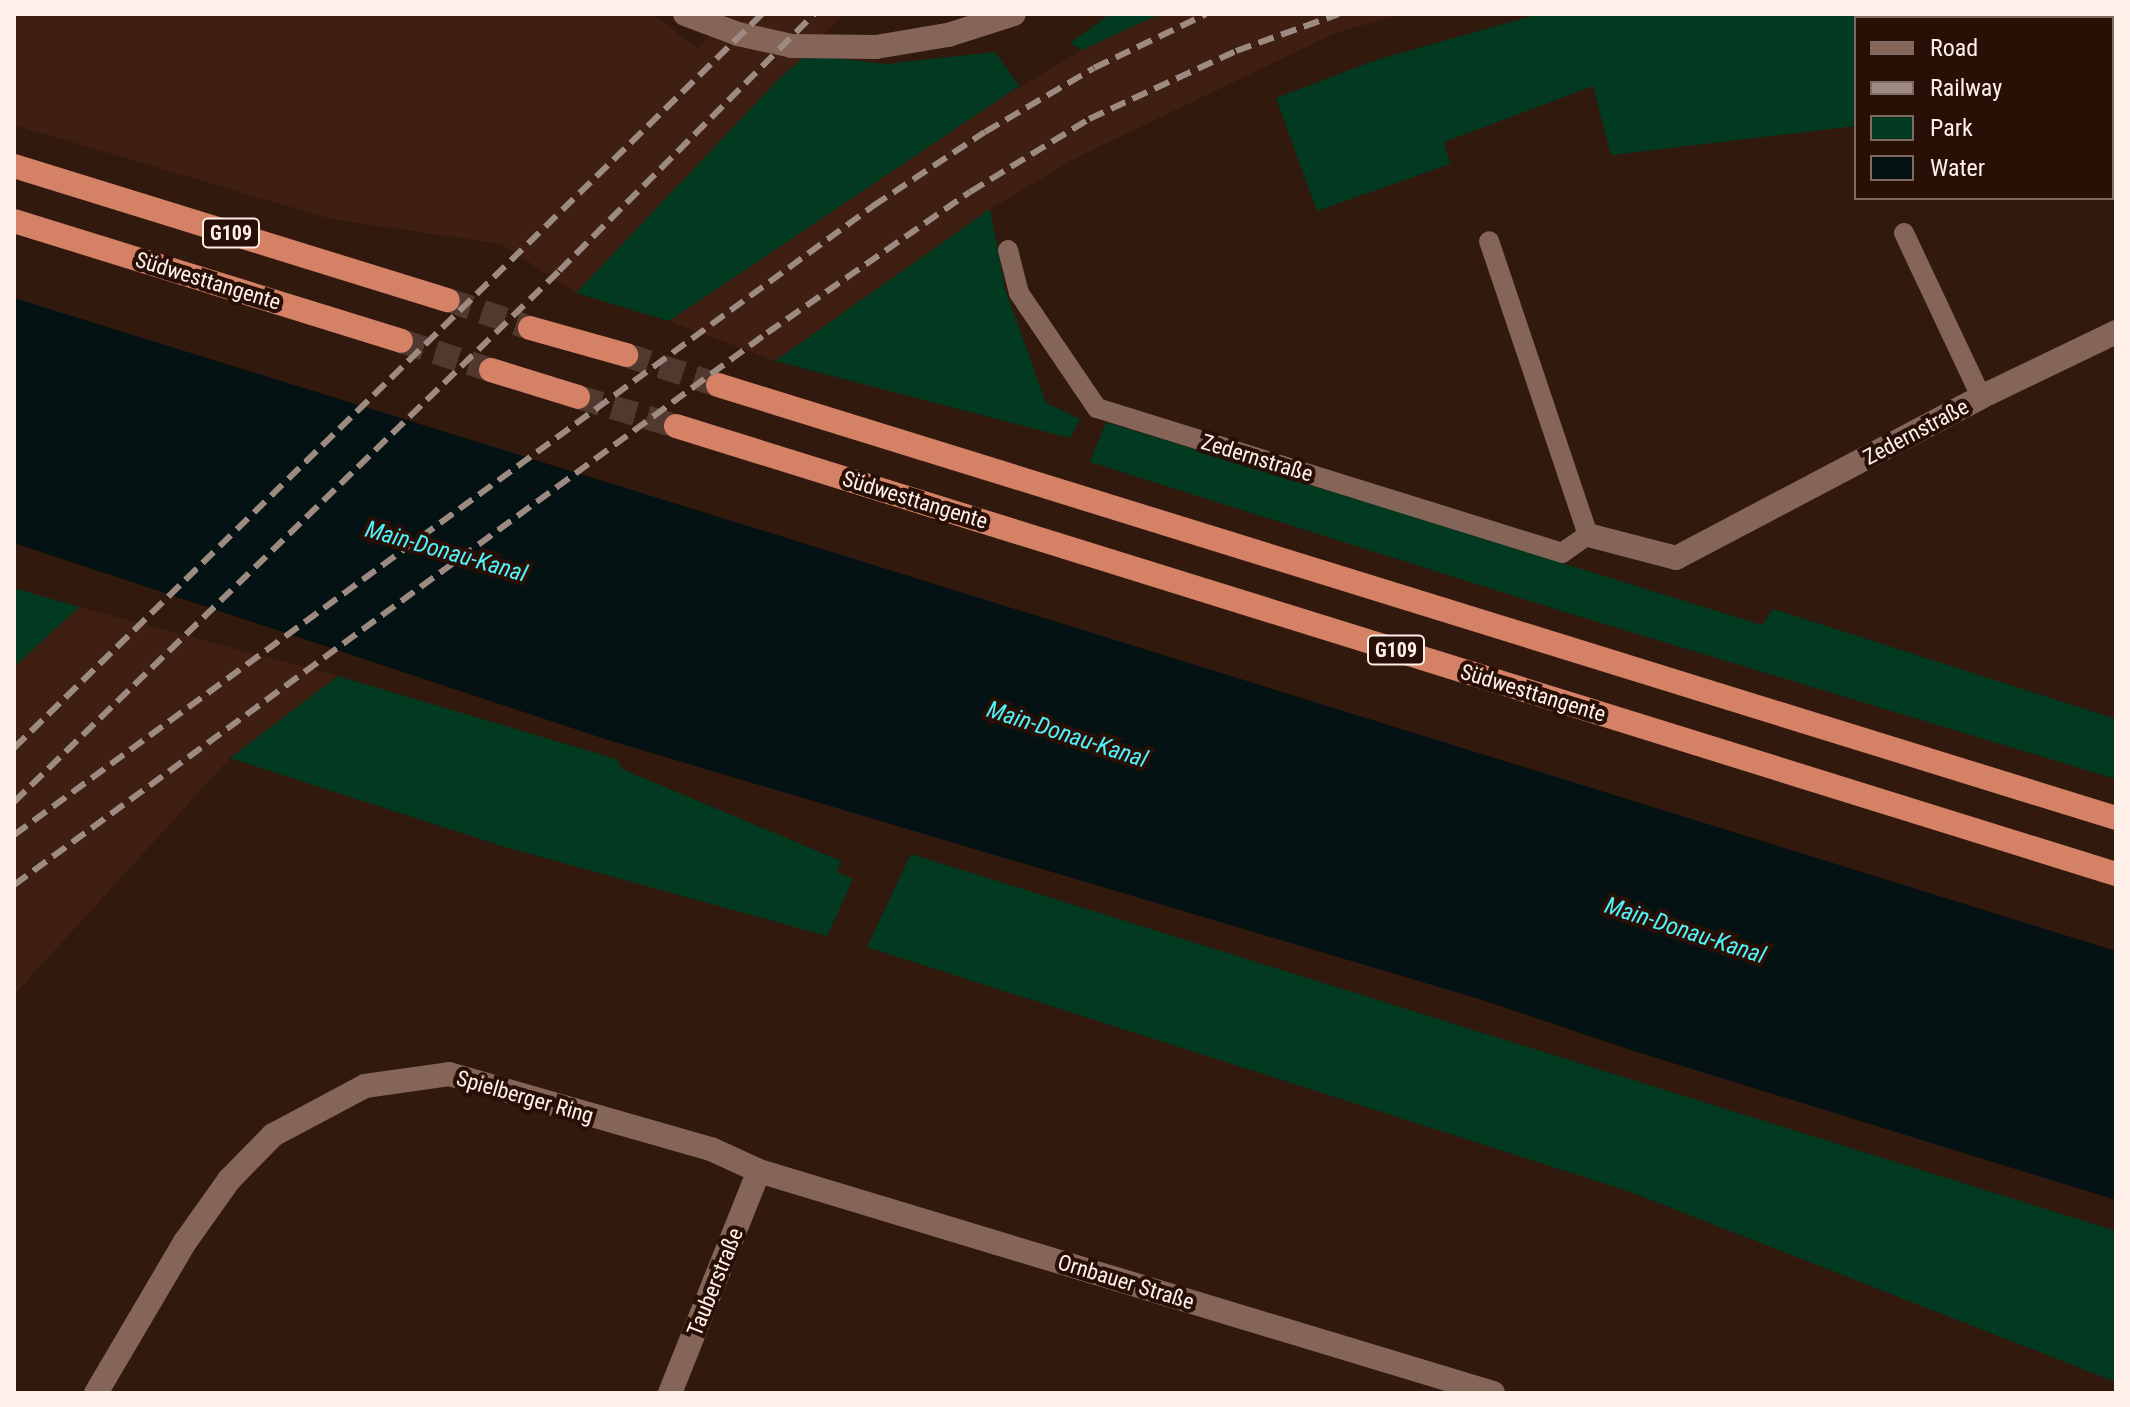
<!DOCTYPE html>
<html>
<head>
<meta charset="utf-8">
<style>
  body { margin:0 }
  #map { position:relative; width:2130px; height:1407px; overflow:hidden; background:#32190e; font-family:"Roboto Condensed",sans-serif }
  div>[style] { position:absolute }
  .built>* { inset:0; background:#3f1f11 }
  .green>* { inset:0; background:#013a21 }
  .water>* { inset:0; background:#051213 }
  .trunk-tunnel>* { height:24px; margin-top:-12px; transform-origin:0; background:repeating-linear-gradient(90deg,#51392f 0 24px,transparent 0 36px) }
  .service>* { height:20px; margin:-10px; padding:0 10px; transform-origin:10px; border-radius:10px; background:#846558 }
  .minor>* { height:24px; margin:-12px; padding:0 12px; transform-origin:12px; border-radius:12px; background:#846558 }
  .trunk>* { height:24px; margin:-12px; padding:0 12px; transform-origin:12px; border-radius:12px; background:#d48165 }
  .rail>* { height:6px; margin-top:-3px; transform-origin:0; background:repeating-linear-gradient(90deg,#9d8a81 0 16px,transparent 0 24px) }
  span { translate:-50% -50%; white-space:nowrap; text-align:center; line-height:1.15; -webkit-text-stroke:8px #281006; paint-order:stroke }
  .shield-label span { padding:2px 6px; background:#281006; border:2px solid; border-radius:6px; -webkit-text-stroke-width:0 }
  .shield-label { font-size:20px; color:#fff0ea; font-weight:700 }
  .street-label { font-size:22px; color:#fff0ea }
  .water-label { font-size:24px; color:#51f2fc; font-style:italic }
  .frame { position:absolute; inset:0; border:16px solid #fff0ea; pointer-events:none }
  .legend { position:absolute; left:1854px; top:16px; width:260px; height:184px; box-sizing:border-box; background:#281006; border:2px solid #7e6a61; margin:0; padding:10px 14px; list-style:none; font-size:24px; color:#fff0ea }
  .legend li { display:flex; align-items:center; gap:16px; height:40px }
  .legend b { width:40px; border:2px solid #7e6a61 }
</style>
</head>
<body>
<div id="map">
  <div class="built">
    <div style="clip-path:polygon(14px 14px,653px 14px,698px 49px,732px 14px,843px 14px,576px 293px,501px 244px,331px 219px,14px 125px)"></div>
    <div style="clip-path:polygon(1160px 14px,1403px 14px,1335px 33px,1074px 159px,990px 209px,775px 361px,669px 321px,990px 105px,1082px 50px)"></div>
    <div style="clip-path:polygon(79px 607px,338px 676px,230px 758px,14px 995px,14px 667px)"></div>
  </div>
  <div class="green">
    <div style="clip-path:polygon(1110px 14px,1160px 14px,1082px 50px,1070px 43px)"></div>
    <div style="clip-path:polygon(1539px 14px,2116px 14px,2116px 96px,2112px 96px,2112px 18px,1856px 18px,1856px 126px,1611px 155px,1593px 86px,1444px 142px,1450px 164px,1317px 211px,1276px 98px,1376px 60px)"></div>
    <div style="clip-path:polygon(995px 52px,1019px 86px,669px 321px,576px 293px,780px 78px,806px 55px,886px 64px)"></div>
    <div style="clip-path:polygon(990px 209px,1005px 289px,1046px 403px,1080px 419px,1070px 438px,775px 361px)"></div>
    <div style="clip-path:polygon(1106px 422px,1762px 625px,1773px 609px,2116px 719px,2116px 779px,1565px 612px,1090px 462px)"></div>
    <div style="clip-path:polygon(14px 588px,79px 607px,14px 667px)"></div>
    <div style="clip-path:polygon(338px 676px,616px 759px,622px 769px,841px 861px,837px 872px,853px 879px,827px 936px,505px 847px,230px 758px)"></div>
    <div style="clip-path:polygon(911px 854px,2116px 1231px,2116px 1382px,1628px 1191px,867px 947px)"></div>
  </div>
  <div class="water">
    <div style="clip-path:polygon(14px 298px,2116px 951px,2116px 1200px,1637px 1052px,1479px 999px,608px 740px,14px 543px)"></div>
  </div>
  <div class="trunk-tunnel">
    <div style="left:448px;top:300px;width:87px;rotate:18.9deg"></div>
    <div style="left:401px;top:341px;width:95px;rotate:17.9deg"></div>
    <div style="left:626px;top:355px;width:97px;rotate:18.1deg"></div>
    <div style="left:578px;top:397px;width:102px;rotate:16.5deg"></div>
  </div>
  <div class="service">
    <div style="left:1904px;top:233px;width:181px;rotate:64.8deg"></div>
    <div style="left:1008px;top:250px;width:44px;rotate:75.7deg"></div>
    <div style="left:1019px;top:293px;width:139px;rotate:55.9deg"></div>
    <div style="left:1097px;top:408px;width:487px;rotate:17.3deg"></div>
    <div style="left:1562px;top:553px;width:32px;rotate:-35deg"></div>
    <div style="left:1588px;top:535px;width:310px;rotate:-108.6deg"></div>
  </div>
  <div class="minor">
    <div style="left:685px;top:14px;width:57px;rotate:20.7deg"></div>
    <div style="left:738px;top:34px;width:55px;rotate:12.5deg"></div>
    <div style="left:792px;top:46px;width:84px;rotate:0.7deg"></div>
    <div style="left:876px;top:47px;width:73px;rotate:-9.5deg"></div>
    <div style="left:948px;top:35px;width:69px;rotate:-17.7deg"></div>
    <div style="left:1588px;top:535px;width:91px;rotate:14.6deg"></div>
    <div style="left:1676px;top:558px;width:345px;rotate:-27.8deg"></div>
    <div style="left:1981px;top:397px;width:150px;rotate:-25.7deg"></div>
    <div style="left:96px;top:1393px;width:175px;rotate:-59.5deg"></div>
    <div style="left:185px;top:1242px;width:76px;rotate:-54.6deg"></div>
    <div style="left:229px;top:1180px;width:63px;rotate:-45.6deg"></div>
    <div style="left:273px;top:1135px;width:104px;rotate:-28deg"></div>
    <div style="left:365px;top:1086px;width:85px;rotate:-8.1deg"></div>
    <div style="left:449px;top:1074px;width:273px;rotate:16deg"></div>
    <div style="left:711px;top:1149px;width:53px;rotate:24.6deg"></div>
    <div style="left:759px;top:1171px;width:767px;rotate:16.83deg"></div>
    <div style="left:670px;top:1393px;width:239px;rotate:-68.2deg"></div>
  </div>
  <div class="trunk">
    <div style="left:14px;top:166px;width:454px;rotate:17.2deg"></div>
    <div style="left:14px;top:221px;width:405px;rotate:17.2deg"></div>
    <div style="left:530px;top:328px;width:100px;rotate:15.7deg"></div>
    <div style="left:491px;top:370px;width:91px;rotate:17.2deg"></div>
    <div style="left:718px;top:385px;width:1464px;rotate:17.21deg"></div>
    <div style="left:676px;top:426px;width:1508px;rotate:17.28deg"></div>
  </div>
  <div class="rail">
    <div style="left:14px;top:748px;width:1048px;rotate:-44.46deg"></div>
    <div style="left:14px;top:802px;width:761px;rotate:-44.25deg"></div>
    <div style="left:559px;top:271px;width:362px;rotate:-45.2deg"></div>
    <div style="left:14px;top:835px;width:1065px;rotate:-36.21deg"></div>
    <div style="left:873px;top:206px;width:134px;rotate:-33.5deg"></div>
    <div style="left:985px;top:132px;width:126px;rotate:-30.4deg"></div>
    <div style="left:1094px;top:68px;width:124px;rotate:-25.7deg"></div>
    <div style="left:14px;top:885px;width:934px;rotate:-36.24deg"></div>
    <div style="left:767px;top:333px;width:247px;rotate:-34.8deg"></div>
    <div style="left:970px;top:192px;width:140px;rotate:-31.5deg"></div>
    <div style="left:1089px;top:119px;width:162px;rotate:-24.8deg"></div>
    <div style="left:1236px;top:51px;width:109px;rotate:-19.8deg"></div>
  </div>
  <div class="shield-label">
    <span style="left:231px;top:233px">G109</span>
    <span style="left:1396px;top:650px">G109</span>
  </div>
  <div class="street-label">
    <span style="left:208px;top:281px;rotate:17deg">Südwesttangente</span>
    <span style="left:1916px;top:432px;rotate:-28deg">Zedernstraße</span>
    <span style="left:1257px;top:458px;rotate:17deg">Zedernstraße</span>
    <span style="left:915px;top:500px;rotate:17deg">Südwesttangente</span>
    <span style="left:1533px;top:693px;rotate:17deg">Südwesttangente</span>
    <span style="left:525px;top:1097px;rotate:16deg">Spielberger Ring</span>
    <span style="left:715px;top:1282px;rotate:-68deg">Tauberstraße</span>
    <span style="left:1126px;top:1282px;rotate:17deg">Ornbauer Straße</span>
  </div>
  <div class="water-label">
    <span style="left:446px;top:552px;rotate:16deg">Main-Donau-Kanal</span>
    <span style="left:1067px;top:735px;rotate:18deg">Main-Donau-Kanal</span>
    <span style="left:1685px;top:931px;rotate:18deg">Main-Donau-Kanal</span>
  </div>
  <div class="frame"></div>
  <ul class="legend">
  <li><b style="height:10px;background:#846558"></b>Road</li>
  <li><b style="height:10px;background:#9d8a81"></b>Railway</li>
  <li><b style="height:22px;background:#013a21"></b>Park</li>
  <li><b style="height:22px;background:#051213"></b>Water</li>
  </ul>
</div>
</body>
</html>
